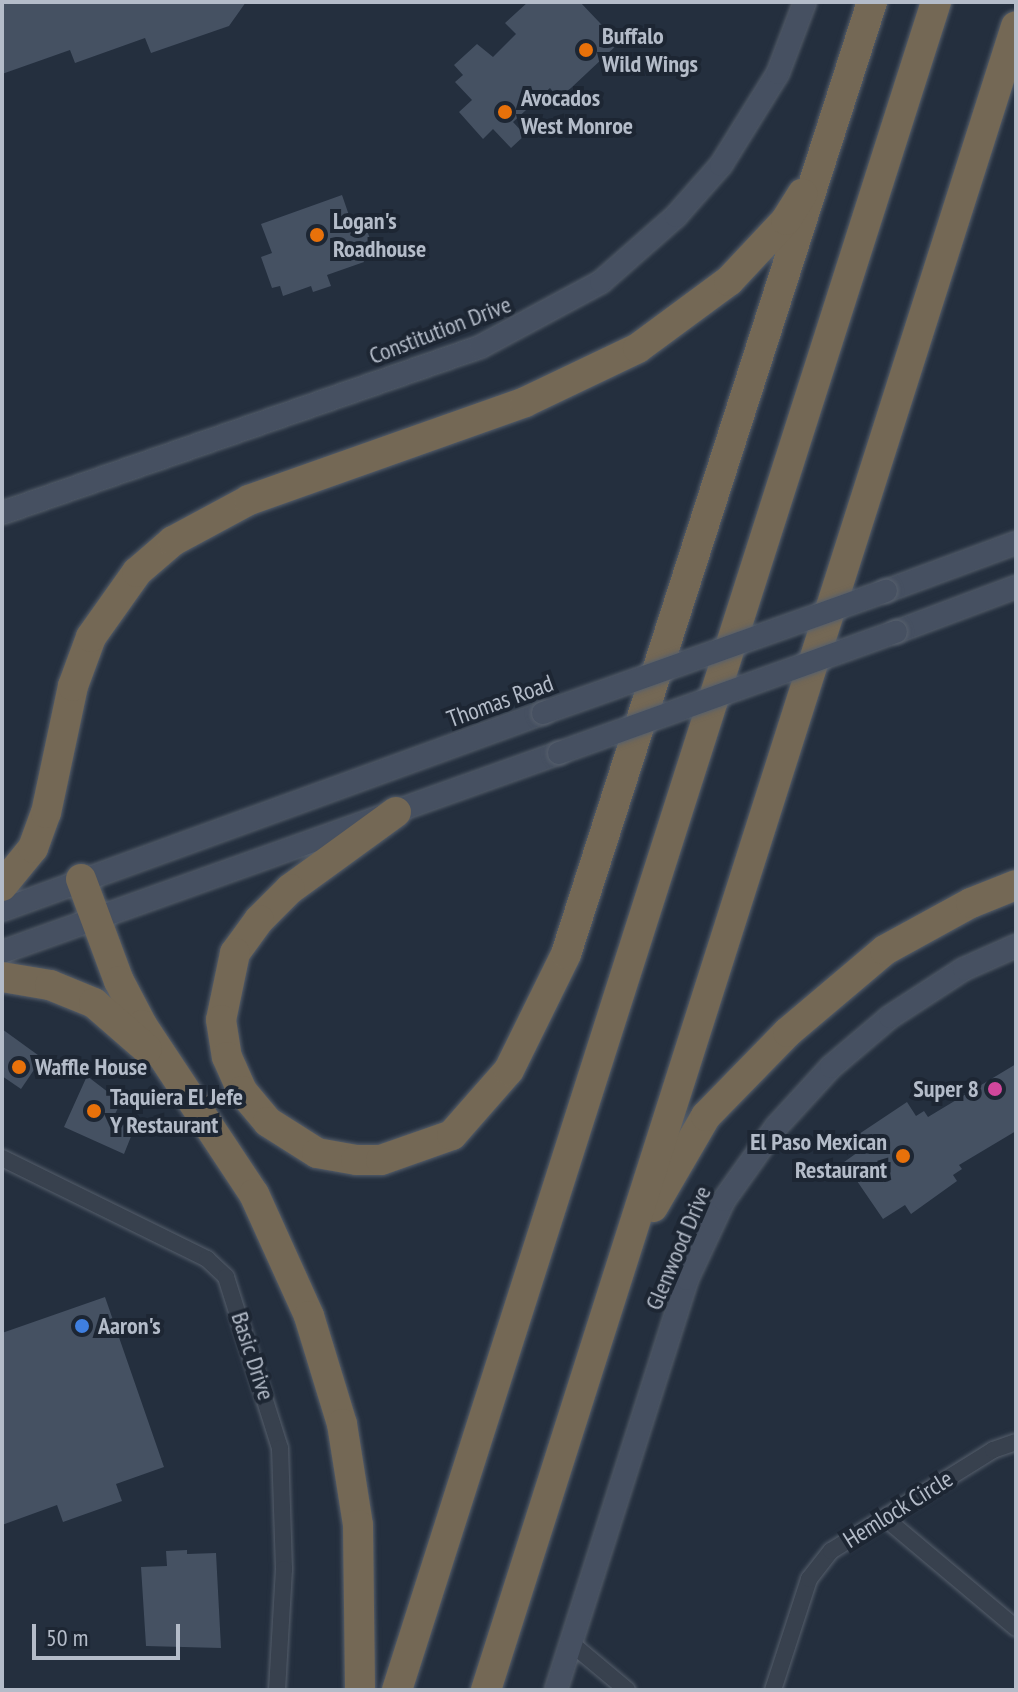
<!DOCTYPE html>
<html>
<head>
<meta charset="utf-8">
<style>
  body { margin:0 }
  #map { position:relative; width:1018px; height:1692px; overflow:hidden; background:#242f3e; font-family:"PT Sans Narrow",sans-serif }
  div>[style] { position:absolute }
  .building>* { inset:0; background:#455162 }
  .roads { filter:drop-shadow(0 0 2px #565f6c) drop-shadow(0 0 2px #565f6c) }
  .street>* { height:16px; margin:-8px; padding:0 8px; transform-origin:8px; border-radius:8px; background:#38414e }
  .secondary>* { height:22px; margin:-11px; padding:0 11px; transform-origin:11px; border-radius:11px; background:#465061 }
  .highway>* { height:30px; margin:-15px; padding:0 15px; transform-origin:15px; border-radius:15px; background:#746855 }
  .bridges { filter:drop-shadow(0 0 2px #565f6c) drop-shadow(0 0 2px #565f6c) }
  .secondary-bridge>* { height:22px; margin:-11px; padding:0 11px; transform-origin:11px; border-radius:11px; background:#465061 }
  .dots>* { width:22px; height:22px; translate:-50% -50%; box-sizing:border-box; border:4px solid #1d2633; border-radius:50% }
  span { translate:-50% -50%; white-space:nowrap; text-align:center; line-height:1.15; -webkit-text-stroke:8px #1d2633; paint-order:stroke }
  .poi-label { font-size:24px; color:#b4bcc9; font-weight:700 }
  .left { translate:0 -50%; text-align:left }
  .right { translate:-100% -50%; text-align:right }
  .street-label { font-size:24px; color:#b4bcc9 }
  .frame { position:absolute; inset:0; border:4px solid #b4bcc9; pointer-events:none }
  .scale { position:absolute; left:32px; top:1624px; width:148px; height:36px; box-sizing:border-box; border:4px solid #b4bcc9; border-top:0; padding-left:10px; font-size:24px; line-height:28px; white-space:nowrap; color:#b4bcc9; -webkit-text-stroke:6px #1d2633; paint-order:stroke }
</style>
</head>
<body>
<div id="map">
  <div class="building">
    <div style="clip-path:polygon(2px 2px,246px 2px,229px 26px,151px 53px,145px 38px,75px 63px,70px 50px,2px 74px)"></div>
    <div style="clip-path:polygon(528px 2px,580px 2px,619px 43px,571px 88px,558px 98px,550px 88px,513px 122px,525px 135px,511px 148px,493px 129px,483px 139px,459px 112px,472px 100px,455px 82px,463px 75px,454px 65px,477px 44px,493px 57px,516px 34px,505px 23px)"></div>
    <div style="clip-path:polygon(342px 195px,352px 224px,363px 221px,373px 246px,360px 251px,364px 262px,327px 275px,331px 286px,313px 292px,311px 286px,283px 296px,280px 286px,272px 288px,261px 257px,272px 253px,261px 224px)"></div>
    <div style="clip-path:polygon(2px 1029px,42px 1058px,21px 1089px,2px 1076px)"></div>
    <div style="clip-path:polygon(1016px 1064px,1016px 1131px,959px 1165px,962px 1169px,953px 1175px,957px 1181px,911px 1214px,905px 1205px,883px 1219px,844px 1162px,861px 1150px,853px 1138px,907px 1102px,916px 1116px,924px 1111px,928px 1117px)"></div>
    <div style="clip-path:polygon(87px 1076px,121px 1102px,112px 1120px,134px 1129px,124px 1154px,64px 1127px)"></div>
    <div style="clip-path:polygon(105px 1297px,164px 1467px,116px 1484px,122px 1501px,63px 1522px,57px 1505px,2px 1525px,2px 1333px)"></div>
    <div style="clip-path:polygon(187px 1550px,187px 1554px,216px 1553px,221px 1648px,146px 1646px,141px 1567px,167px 1566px,166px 1551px)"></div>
  </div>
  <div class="roads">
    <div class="street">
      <div style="left:2px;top:1158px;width:229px;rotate:26.2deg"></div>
      <div style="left:207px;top:1259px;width:26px;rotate:43deg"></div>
      <div style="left:226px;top:1277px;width:179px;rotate:72.5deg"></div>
      <div style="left:280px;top:1448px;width:121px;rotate:88.1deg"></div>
      <div style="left:284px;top:1569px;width:121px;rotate:93.3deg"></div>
      <div style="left:885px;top:1518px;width:171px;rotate:40deg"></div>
      <div style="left:572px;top:1644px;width:72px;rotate:39.9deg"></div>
      <div style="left:773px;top:1690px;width:117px;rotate:-72deg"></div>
      <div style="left:809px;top:1579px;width:36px;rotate:-52deg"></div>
      <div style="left:831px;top:1551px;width:191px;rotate:-31.9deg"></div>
      <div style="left:993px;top:1450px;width:24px;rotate:-19deg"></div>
    </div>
    <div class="secondary">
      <div style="left:2px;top:513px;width:506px;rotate:-19.15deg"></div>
      <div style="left:480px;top:347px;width:137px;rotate:-28.2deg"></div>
      <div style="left:601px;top:282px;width:100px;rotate:-41.3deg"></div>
      <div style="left:676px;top:216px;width:68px;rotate:-48.6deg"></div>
      <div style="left:721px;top:165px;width:108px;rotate:-58.2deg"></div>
      <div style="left:778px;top:73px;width:76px;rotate:-69.2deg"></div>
      <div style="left:886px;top:591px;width:139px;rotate:-20.3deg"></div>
      <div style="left:896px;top:632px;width:128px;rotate:-20.6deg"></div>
      <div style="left:2px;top:910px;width:576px;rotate:-20.01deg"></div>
      <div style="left:2px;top:952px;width:591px;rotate:-19.66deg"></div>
      <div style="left:556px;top:1690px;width:431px;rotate:-72.3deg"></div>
      <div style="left:687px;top:1279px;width:87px;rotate:-64.9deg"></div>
      <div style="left:724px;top:1200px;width:90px;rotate:-54.5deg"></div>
      <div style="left:776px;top:1127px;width:81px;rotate:-47.5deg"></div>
      <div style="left:831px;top:1067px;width:77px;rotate:-40.3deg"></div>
      <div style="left:890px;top:1017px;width:88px;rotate:-33deg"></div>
      <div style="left:964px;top:969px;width:57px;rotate:-23.9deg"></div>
    </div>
    <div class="highway">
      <div style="left:396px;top:812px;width:131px;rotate:144deg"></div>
      <div style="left:290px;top:889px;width:44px;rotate:135deg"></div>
      <div style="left:259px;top:920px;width:41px;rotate:126deg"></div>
      <div style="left:235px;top:953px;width:68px;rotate:101.8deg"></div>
      <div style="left:221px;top:1020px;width:37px;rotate:81deg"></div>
      <div style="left:227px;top:1057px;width:37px;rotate:66deg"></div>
      <div style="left:242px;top:1091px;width:40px;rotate:50deg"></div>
      <div style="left:268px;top:1122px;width:58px;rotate:32.3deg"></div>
      <div style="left:317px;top:1153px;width:40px;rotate:10deg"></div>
      <div style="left:356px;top:1160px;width:25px"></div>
      <div style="left:381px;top:1160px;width:75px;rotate:-19.4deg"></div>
      <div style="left:452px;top:1135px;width:86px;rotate:-48.8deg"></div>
      <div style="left:509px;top:1070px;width:129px;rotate:-63.8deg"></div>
      <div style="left:566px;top:954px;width:1000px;rotate:-72.18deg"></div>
      <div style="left:81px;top:879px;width:109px;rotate:69.6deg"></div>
      <div style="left:119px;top:981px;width:50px;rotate:62.4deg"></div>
      <div style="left:142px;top:1025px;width:203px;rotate:56.5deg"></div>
      <div style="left:254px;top:1194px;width:134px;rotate:65.7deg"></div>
      <div style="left:309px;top:1316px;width:113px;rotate:73deg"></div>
      <div style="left:342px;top:1424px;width:102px;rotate:81deg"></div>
      <div style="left:358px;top:1525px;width:165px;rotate:89.3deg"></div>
      <div style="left:2px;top:886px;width:49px;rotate:-50.8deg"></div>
      <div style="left:33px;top:848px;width:37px;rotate:-70deg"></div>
      <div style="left:46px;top:813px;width:130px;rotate:-78deg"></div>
      <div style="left:73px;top:686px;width:52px;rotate:-69.8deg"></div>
      <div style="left:91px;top:637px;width:80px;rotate:-54.7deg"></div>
      <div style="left:137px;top:572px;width:48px;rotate:-40.7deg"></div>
      <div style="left:173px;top:541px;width:86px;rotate:-28.3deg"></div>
      <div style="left:249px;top:500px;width:293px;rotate:-19.5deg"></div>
      <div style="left:525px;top:402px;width:125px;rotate:-25.5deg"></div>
      <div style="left:638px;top:348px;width:113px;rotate:-36.4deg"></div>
      <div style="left:729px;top:281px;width:83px;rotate:-46.9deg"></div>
      <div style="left:786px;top:220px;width:31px;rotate:-58deg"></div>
      <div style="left:2px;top:977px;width:49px;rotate:9.5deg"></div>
      <div style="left:50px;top:985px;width:48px;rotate:22.2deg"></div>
      <div style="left:94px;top:1003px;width:70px;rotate:41deg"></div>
      <div style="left:653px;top:1207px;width:105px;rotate:-59.8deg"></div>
      <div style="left:706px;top:1116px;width:117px;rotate:-45.7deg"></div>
      <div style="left:788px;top:1032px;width:127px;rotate:-40.2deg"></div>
      <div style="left:885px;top:950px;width:98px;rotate:-28.7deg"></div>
      <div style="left:971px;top:903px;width:48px;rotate:-21.8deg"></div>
      <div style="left:397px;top:1690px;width:1772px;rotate:-72.29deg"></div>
      <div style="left:486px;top:1690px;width:1746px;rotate:-72.33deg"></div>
    </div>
  </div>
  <div class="bridges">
    <div class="secondary-bridge">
      <div style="left:543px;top:713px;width:364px;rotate:-19.6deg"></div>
      <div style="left:559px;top:753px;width:358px;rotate:-19.8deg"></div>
    </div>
  </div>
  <div class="dots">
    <div style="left:586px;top:50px;background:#e8710a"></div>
    <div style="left:505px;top:112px;background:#e8710a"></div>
    <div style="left:317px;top:235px;background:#e8710a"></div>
    <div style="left:19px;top:1067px;background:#e8710a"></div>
    <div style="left:995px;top:1089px;background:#d1479c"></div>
    <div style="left:94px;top:1111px;background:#e8710a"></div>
    <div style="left:903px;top:1156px;background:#e8710a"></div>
    <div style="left:82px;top:1326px;background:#3f7fe0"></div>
  </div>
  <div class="poi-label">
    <span class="left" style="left:602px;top:50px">Buffalo<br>Wild Wings</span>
    <span class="left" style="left:521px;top:112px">Avocados<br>West Monroe</span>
    <span class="left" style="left:333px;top:235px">Logan's<br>Roadhouse</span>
    <span class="left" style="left:35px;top:1067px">Waffle House</span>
    <span class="right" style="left:979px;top:1089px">Super 8</span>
    <span class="left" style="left:110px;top:1111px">Taquiera El Jefe<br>Y Restaurant</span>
    <span class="right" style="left:887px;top:1156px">El Paso Mexican<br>Restaurant</span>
    <span class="left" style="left:98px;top:1326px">Aaron's</span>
  </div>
  <div class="street-label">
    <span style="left:440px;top:330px;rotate:-21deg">Constitution Drive</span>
    <span style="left:500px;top:701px;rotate:-20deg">Thomas Road</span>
    <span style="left:678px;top:1248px;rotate:-67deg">Glenwood Drive</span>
    <span style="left:253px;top:1356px;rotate:72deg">Basic Drive</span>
    <span style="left:898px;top:1509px;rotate:-32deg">Hemlock Circle</span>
  </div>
  <div class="frame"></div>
  <div class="scale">50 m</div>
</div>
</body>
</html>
